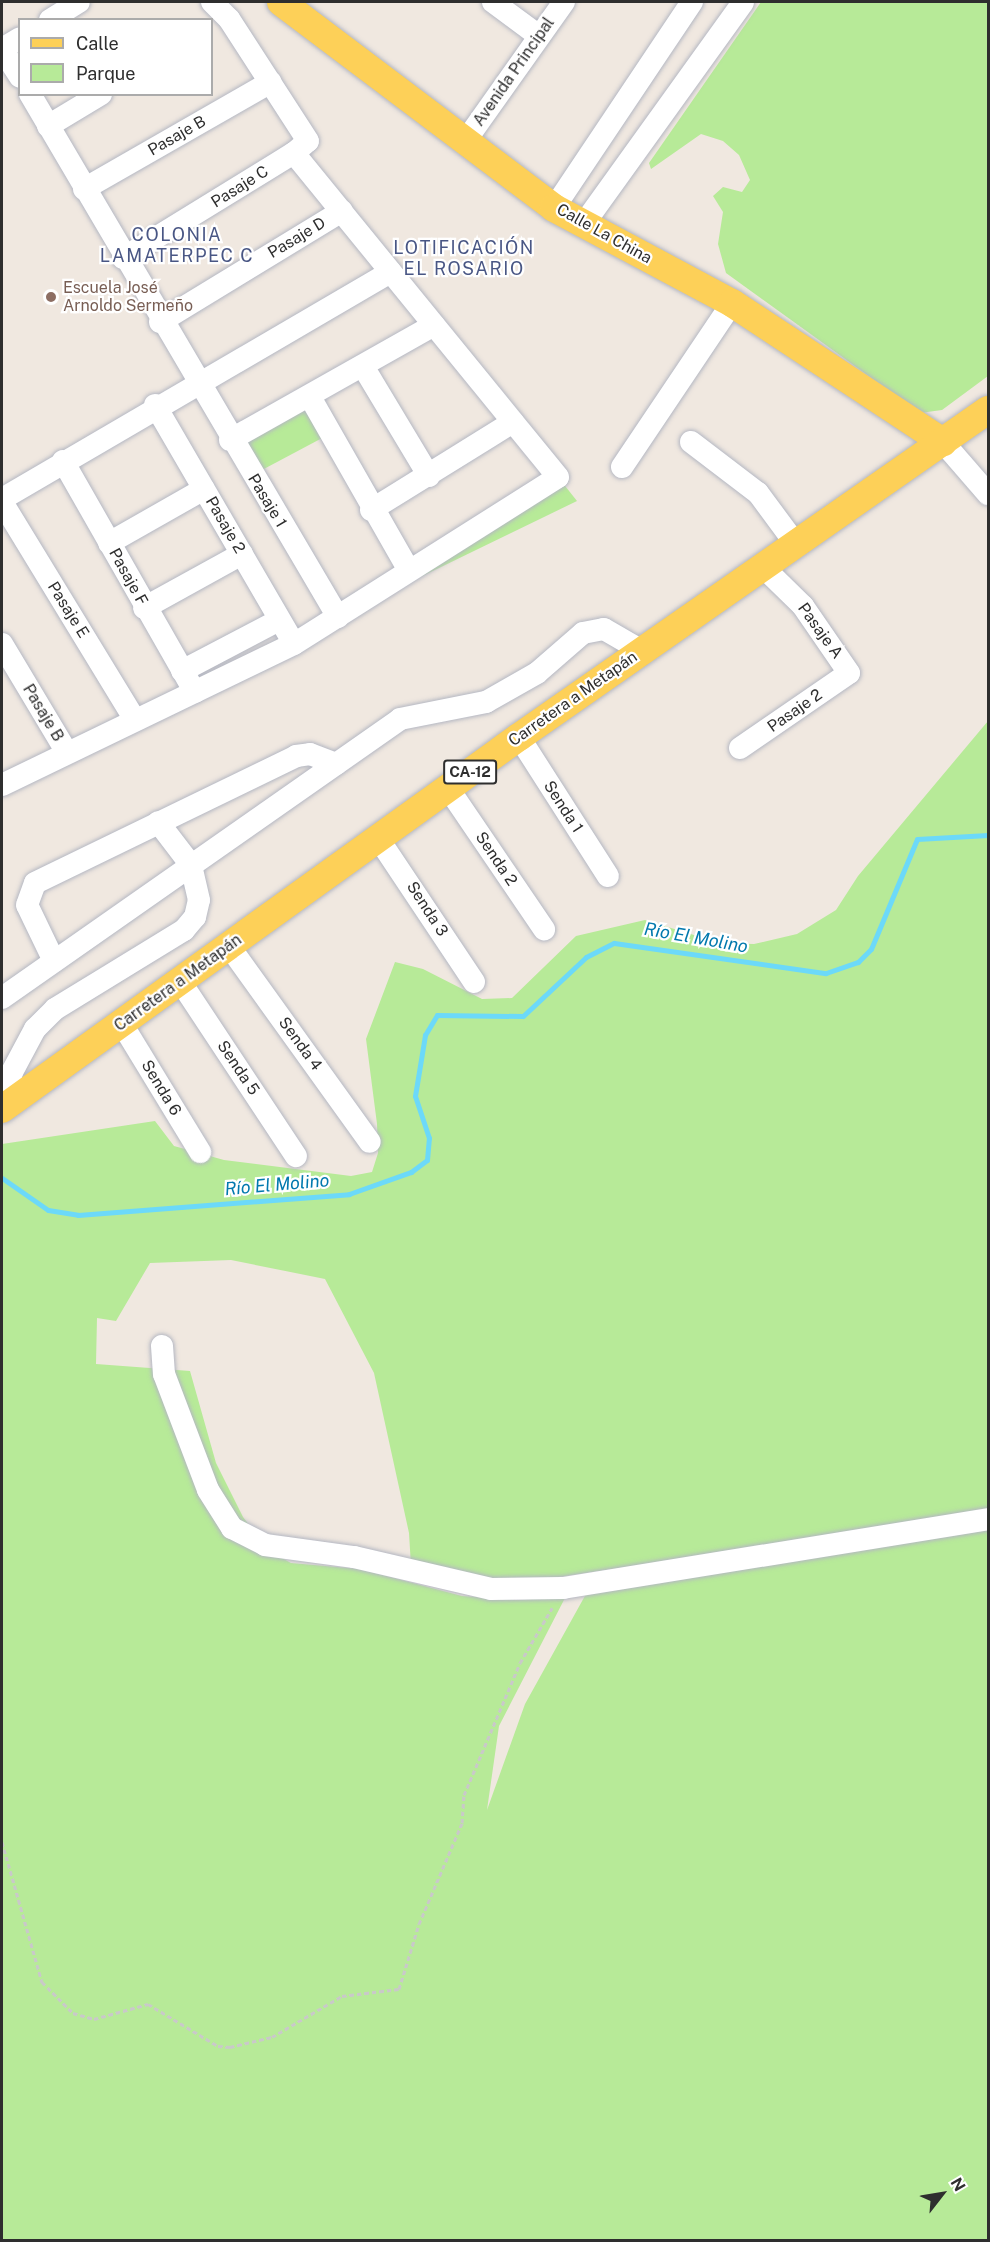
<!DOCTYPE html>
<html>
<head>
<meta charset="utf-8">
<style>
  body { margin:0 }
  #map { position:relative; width:990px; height:2242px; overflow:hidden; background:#f0e8e0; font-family:"Public Sans",sans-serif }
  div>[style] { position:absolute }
  .green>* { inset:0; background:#b7ea98; transform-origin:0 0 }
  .stream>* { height:5px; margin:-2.5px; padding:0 2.5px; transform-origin:2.5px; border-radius:2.5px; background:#6cd9f9 }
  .path>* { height:3px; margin-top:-1.5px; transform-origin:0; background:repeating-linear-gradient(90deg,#c9c9c9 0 4.5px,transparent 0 7.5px) }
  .roads { filter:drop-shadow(0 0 2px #b4b7c2) drop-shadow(0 0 2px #b4b7c2) }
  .minor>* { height:22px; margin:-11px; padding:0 11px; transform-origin:11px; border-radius:11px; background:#fff }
  .major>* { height:28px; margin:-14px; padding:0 14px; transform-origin:14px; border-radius:14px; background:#fdd058 }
  .dots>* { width:16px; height:16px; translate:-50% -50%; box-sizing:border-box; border:3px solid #fff; border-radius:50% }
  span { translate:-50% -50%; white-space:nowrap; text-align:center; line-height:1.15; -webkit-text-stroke:4.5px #fff; paint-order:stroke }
  .shield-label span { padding:2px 4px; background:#fff; border:2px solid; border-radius:4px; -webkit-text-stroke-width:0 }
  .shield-label { font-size:15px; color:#2e2e2e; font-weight:700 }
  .street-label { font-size:16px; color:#2e2e2e }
  .education-label { font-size:16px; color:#785e54 }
  .left { translate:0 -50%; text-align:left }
  .neighbourhood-label { font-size:18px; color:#495684; letter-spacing:1.5px }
  .water-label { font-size:18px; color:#0279ae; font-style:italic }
  .frame { position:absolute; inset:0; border:3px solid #2e2e2e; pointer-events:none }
  .legend { position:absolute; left:18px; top:18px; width:195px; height:78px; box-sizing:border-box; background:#fff; border:2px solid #ababab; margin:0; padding:8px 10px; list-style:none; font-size:18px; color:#2e2e2e }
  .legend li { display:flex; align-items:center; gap:12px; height:30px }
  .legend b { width:30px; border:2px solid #ababab }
  .north { position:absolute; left:912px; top:2164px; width:60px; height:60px; -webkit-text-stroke:4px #fff; paint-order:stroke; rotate:59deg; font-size:16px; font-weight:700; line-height:24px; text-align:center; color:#2e2e2e }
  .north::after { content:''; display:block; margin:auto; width:21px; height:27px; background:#2e2e2e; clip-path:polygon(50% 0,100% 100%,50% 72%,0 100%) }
</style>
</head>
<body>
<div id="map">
  <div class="green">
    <div style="clip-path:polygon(761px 2px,988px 2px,988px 376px,942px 410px,920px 413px,726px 273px,718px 244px,723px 212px,713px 196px,723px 187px,742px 192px,750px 180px,739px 155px,723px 141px,701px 134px,651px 169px,649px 163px)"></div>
    <div style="left:310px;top:397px;width:42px;height:91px;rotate:62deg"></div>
    <div style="clip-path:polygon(558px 477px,577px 501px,338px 617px)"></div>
    <div style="clip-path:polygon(988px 721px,988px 1514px,511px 1584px,411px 1566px,409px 1533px,374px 1373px,325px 1279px,231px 1260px,150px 1263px,116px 1321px,97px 1318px,96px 1364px,190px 1371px,216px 1463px,243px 1517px,269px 1551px,291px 1563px,360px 1569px,462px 1596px,519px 1600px,566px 1596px,499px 1726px,487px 1810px,525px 1704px,586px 1594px,988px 1530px,988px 2240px,2px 2240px,2px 1144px,155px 1121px,174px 1146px,224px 1160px,351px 1176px,372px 1172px,378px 1153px,377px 1124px,366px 1039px,395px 962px,423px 969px,482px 999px,512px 998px,576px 936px,645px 920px,720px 943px,754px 944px,797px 934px,836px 910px,858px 876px)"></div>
  </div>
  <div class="stream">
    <div style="left:2px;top:1178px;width:56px;rotate:34.8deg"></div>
    <div style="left:48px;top:1210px;width:30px;rotate:9deg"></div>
    <div style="left:78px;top:1215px;width:272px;rotate:-4.4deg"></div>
    <div style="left:349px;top:1194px;width:66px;rotate:-19.5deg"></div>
    <div style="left:411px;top:1172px;width:20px;rotate:-37deg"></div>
    <div style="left:427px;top:1160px;width:22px;rotate:-85deg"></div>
    <div style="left:429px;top:1138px;width:44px;rotate:-108.4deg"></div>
    <div style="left:415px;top:1096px;width:62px;rotate:-80.7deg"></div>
    <div style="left:425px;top:1035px;width:23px;rotate:-59deg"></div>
    <div style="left:437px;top:1015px;width:86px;rotate:0.7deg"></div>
    <div style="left:523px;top:1016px;width:86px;rotate:-43.1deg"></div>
    <div style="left:586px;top:957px;width:31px;rotate:-27deg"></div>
    <div style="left:614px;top:943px;width:214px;rotate:8.1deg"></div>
    <div style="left:826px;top:973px;width:34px;rotate:-19deg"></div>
    <div style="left:858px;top:962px;width:18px;rotate:-45deg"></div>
    <div style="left:871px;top:949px;width:119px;rotate:-67.3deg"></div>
    <div style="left:917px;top:839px;width:71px;rotate:-3.2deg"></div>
  </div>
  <div class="path">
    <div style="left:2px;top:1842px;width:146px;rotate:74.1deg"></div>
    <div style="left:42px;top:1982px;width:44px;rotate:45deg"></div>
    <div style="left:73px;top:2013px;width:22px;rotate:16deg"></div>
    <div style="left:94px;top:2019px;width:56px;rotate:-15.5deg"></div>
    <div style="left:148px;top:2004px;width:82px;rotate:31deg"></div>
    <div style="left:218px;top:2046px;width:12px;rotate:5deg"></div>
    <div style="left:230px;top:2047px;width:43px;rotate:-13.4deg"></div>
    <div style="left:272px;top:2037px;width:81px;rotate:-30.4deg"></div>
    <div style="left:342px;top:1996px;width:57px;rotate:-7deg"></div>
    <div style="left:399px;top:1989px;width:68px;rotate:-72.9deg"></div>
    <div style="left:419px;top:1924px;width:110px;rotate:-66.9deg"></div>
    <div style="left:462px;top:1823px;width:28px;rotate:-86deg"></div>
    <div style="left:464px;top:1795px;width:143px;rotate:-67deg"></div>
    <div style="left:520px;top:1663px;width:64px;rotate:-59.8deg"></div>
  </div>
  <div class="roads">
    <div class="minor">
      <div style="left:493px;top:2px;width:57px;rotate:36.5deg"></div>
      <div style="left:50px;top:20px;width:34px;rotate:-32deg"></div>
      <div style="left:2px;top:49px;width:33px;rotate:57deg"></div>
      <div style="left:2px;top:49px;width:21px;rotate:-31deg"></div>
      <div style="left:30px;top:94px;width:607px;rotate:59.51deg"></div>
      <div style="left:48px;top:126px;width:62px;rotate:-31.1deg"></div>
      <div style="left:464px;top:143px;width:173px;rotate:-54.7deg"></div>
      <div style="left:84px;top:189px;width:215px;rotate:-29.8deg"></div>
      <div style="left:554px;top:208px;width:248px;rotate:-56.2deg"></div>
      <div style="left:583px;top:225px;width:274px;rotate:-54.3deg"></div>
      <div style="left:123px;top:258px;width:201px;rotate:-31.6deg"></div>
      <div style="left:160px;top:322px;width:213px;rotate:-31.4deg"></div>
      <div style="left:364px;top:368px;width:126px;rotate:59deg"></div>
      <div style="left:310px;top:397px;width:198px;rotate:60.3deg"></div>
      <div style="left:155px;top:405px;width:276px;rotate:59.8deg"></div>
      <div style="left:230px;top:440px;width:234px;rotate:-29.4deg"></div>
      <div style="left:691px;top:442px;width:84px;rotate:37.3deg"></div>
      <div style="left:758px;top:493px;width:62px;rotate:53.5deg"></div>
      <div style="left:943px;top:442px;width:69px;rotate:49.1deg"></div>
      <div style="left:63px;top:461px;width:266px;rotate:60.3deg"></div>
      <div style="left:622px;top:467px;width:197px;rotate:-56.1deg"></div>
      <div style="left:2px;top:499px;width:450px;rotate:-30.3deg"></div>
      <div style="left:2px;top:502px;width:253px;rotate:58.6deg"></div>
      <div style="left:371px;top:510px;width:167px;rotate:-31.8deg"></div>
      <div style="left:109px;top:543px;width:109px;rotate:-29.6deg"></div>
      <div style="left:144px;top:608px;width:112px;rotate:-28.9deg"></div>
      <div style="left:2px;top:644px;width:125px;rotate:59.1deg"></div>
      <div style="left:182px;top:671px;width:110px;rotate:-27.7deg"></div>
      <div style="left:519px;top:737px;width:165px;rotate:57.4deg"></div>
      <div style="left:740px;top:748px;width:132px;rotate:-34.5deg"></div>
      <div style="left:849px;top:673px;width:81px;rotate:-124.5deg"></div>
      <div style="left:803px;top:606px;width:57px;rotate:-135.7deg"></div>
      <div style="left:2px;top:785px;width:324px;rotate:-25.8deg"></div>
      <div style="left:294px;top:644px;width:312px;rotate:-32.3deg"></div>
      <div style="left:558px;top:477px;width:418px;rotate:-129.2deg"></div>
      <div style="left:294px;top:153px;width:18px;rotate:-41deg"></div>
      <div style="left:308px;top:141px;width:145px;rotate:-122.9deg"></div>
      <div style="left:229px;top:19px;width:24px;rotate:-135deg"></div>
      <div style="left:448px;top:788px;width:171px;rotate:55.8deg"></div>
      <div style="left:378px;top:838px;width:173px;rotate:56.3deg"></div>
      <div style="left:229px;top:946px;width:241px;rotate:54.3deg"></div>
      <div style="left:54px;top:961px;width:62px;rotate:-115.7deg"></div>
      <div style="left:27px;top:905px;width:23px;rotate:-70deg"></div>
      <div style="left:35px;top:883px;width:290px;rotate:-25.9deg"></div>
      <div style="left:296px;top:756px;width:14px;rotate:-8deg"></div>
      <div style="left:310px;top:754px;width:28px;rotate:21deg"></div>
      <div style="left:180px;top:981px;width:210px;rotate:56.5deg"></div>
      <div style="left:2px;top:998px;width:486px;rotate:-35deg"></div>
      <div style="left:400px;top:719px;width:88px;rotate:-11.2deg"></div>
      <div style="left:486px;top:702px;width:59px;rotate:-29.6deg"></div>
      <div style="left:537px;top:673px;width:61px;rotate:-41deg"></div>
      <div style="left:583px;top:633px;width:21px;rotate:-11deg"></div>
      <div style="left:604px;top:629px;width:44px;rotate:30.1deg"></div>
      <div style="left:122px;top:1024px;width:150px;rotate:58.6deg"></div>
      <div style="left:3px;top:1108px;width:37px;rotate:-76deg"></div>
      <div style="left:12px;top:1072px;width:49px;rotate:-61.9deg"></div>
      <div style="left:35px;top:1029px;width:28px;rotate:-45deg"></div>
      <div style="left:55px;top:1009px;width:151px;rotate:-31.5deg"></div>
      <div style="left:184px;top:930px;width:17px;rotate:-50deg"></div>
      <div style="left:195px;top:917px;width:17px;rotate:-77deg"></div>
      <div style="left:199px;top:900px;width:36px;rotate:-103deg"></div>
      <div style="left:191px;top:865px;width:54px;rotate:-127.5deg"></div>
      <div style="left:162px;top:1346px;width:28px;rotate:86deg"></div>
      <div style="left:164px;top:1374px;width:124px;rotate:69.2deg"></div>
      <div style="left:208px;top:1490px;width:45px;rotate:57.7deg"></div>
      <div style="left:232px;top:1528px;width:37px;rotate:27deg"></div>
      <div style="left:265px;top:1545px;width:90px;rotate:7.7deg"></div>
      <div style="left:354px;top:1557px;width:141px;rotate:13.1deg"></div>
      <div style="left:491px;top:1589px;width:72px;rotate:-0.8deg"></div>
      <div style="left:563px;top:1588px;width:431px;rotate:-9.2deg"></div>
    </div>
    <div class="major">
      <div style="left:281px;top:2px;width:342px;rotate:37deg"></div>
      <div style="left:554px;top:208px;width:202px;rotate:28.1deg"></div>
      <div style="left:732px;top:303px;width:253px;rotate:33.4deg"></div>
      <div style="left:2px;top:1109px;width:637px;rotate:-35.74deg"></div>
      <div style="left:519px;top:737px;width:572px;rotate:-34.89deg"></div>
    </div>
  </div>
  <div class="dots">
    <div style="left:51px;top:297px;background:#8d6e63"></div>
  </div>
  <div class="shield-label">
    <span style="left:470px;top:772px">CA-12</span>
  </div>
  <div class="street-label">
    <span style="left:514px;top:72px;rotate:-55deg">Avenida Principal</span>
    <span style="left:177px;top:136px;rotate:-30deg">Pasaje B</span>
    <span style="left:240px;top:187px;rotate:-32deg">Pasaje C</span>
    <span style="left:604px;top:234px;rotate:29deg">Calle La China</span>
    <span style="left:297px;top:238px;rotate:-31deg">Pasaje D</span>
    <span style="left:267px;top:501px;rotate:59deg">Pasaje 1</span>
    <span style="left:225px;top:525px;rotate:60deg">Pasaje 2</span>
    <span style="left:128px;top:577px;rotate:61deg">Pasaje F</span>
    <span style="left:68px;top:610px;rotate:58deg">Pasaje E</span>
    <span style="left:820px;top:631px;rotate:54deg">Pasaje A</span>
    <span style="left:573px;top:699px;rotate:-35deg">Carretera a Metapán</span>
    <span style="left:795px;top:711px;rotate:-35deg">Pasaje 2</span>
    <span style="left:43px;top:713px;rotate:59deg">Pasaje B</span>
    <span style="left:563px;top:807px;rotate:57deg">Senda 1</span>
    <span style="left:496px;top:859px;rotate:56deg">Senda 2</span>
    <span style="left:427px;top:909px;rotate:57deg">Senda 3</span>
    <span style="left:178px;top:983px;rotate:-36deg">Carretera a Metapán</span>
    <span style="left:300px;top:1044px;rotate:54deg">Senda 4</span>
    <span style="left:238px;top:1068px;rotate:56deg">Senda 5</span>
    <span style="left:161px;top:1088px;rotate:59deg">Senda 6</span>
  </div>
  <div class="education-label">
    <span class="left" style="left:63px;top:297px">Escuela José<br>Arnoldo Sermeño</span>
  </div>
  <div class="neighbourhood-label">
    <span style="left:177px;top:246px">COLONIA<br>LAMATERPEC C</span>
    <span style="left:464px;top:259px">LOTIFICACIÓN<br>EL ROSARIO</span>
  </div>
  <div class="water-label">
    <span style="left:696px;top:938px;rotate:10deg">Río El Molino</span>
    <span style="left:277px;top:1185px;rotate:-5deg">Río El Molino</span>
  </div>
  <div class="frame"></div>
  <ul class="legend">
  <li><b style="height:8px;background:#fdd058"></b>Calle</li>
  <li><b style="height:16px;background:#b7ea98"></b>Parque</li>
  </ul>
  <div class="north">N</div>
</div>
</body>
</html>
